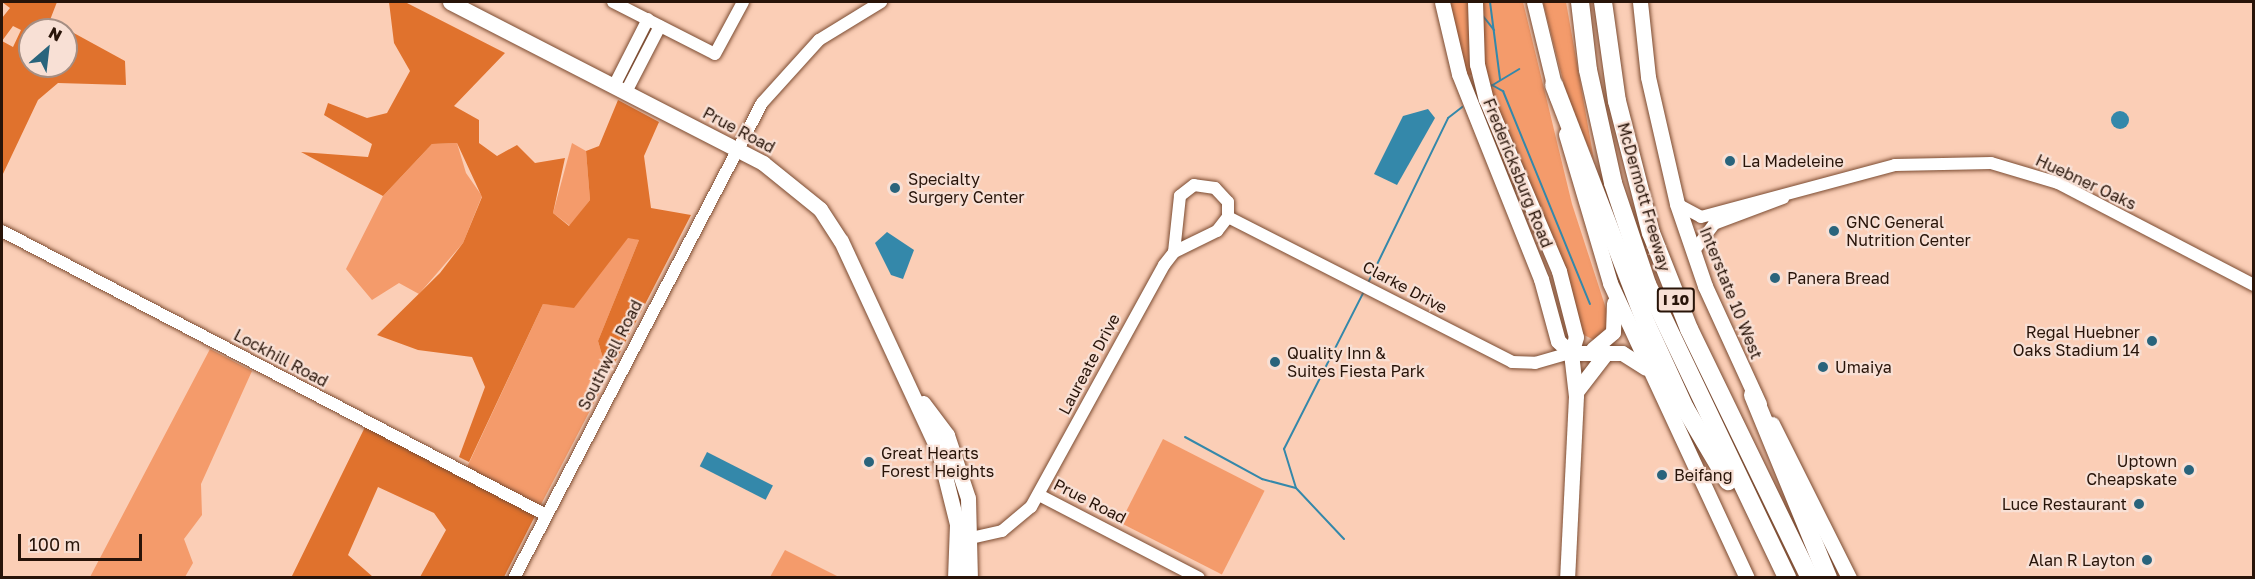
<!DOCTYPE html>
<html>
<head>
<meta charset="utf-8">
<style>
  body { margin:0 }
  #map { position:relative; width:2255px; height:579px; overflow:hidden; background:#fbceb6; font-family:"Golos Text",sans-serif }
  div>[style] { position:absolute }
  .green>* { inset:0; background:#f49b6b; transform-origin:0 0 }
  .forest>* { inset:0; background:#e0722d }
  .water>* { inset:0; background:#3488aa; transform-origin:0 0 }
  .round { border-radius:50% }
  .stream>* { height:2px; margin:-1px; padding:0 1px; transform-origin:1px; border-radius:1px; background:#3488aa }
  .roads { filter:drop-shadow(0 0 2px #7b4b31) drop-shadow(0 0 2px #7b4b31) }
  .minor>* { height:12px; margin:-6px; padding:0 6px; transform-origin:6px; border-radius:6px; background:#fff }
  .major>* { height:15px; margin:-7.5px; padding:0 7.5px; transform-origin:7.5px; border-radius:7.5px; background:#fff }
  .highway>* { height:18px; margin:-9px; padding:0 9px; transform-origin:9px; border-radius:9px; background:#fff }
  .dots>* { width:16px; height:16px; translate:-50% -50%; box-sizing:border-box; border:3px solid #f8e0d5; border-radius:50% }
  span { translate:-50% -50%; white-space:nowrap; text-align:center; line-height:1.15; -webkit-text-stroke:4.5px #f8e0d5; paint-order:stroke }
  .shield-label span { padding:2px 4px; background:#f8e0d5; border:2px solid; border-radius:4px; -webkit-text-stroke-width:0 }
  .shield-label { font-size:15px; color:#281409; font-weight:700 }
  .street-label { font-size:16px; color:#281409 }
  .poi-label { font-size:16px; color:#281409 }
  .left { translate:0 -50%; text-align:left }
  .right { translate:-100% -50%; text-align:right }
  .frame { position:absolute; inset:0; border:3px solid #281409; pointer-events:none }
  .north { position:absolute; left:18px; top:18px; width:60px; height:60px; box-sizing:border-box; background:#f8e0d5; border:2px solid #a58e83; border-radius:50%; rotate:28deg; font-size:16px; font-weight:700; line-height:24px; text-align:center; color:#281409 }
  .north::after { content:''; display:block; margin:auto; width:21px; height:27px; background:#29647c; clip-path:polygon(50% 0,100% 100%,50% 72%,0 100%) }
  .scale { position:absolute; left:18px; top:534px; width:124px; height:27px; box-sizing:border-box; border:3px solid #281409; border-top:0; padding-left:8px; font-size:18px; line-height:21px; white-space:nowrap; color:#281409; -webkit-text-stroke:4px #f8e0d5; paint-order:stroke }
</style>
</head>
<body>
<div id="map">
  <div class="green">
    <div style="clip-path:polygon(1449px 2px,1523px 2px,1572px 204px,1611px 324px,1594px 340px,1582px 334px,1481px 72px,1467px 76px)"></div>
    <div style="clip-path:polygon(1543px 2px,1566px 2px,1594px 160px,1568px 100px)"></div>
    <div style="clip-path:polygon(457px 143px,466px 173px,482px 196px,463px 243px,419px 294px,399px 283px,372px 300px,346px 269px,383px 196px,432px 144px)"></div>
    <div style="clip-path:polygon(572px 143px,586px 151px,590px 200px,570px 226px,553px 213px)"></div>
    <div style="clip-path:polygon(628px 237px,639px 240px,598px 341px,608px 376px,535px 516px,462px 478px,543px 304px,574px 307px)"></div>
    <div style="clip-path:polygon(210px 349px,252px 371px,201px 484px,202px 515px,184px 539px,193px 563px,185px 577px,90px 577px)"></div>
    <div style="left:1163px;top:439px;width:114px;height:94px;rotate:27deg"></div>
    <div style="clip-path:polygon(785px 550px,839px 577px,770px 577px)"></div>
  </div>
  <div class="forest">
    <div style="clip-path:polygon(evenodd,2px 2px,57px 2px,50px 20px,125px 61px,126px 85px,58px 83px,38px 100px,2px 176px,2px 41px,13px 47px,21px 30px,13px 26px,2px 41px,2px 18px,10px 8px,2px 2px,30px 30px,66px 30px,66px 66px,30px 66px,30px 30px)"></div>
    <div style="clip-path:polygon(389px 2px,405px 2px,505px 53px,454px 106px,479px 120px,479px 143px,497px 156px,517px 145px,535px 163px,565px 158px,553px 213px,569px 226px,590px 200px,586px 151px,599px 146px,618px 100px,659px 122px,644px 156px,651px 208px,691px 215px,608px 376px,598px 341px,639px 240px,628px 238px,574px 308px,543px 304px,469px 462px,459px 457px,485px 387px,472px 357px,418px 350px,377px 335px,440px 273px,463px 243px,482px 197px,457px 143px,432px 144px,383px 196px,301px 152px,368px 157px,372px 144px,324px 115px,328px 103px,367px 118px,387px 113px,410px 71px,394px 43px)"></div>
    <div style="clip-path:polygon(365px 427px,535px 516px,504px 577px,420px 577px,446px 530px,434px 513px,378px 487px,348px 555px,373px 577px,291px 578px)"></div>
  </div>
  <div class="water">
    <div style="clip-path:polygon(1428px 109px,1435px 118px,1397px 185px,1374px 174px,1403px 116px)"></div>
    <div class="round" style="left:2111px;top:111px;width:18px;height:18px"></div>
    <div style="clip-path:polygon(887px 232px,914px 250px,903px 279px,891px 275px,875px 243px)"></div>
    <div style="left:707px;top:452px;width:74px;height:16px;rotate:27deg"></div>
  </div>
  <div class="stream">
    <div style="left:1490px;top:2px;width:78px;rotate:82.6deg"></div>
    <div style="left:1483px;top:16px;width:18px;rotate:52deg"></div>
    <div style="left:1492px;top:85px;width:13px;rotate:29deg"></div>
    <div style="left:1503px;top:91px;width:230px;rotate:67.8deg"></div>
    <div style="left:1491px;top:86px;width:33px;rotate:-31deg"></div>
    <div style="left:1368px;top:283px;width:183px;rotate:-64.1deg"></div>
    <div style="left:1448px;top:118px;width:18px;rotate:-38deg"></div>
    <div style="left:1185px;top:437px;width:88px;rotate:28.6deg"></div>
    <div style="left:1262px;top:479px;width:35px;rotate:15deg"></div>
    <div style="left:1344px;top:539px;width:70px;rotate:-133.3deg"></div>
    <div style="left:1296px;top:488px;width:41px;rotate:-107.1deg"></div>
    <div style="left:1284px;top:449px;width:177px;rotate:-63.1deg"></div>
  </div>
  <div class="roads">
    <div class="minor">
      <div style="left:613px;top:2px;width:114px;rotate:27deg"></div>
      <div style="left:715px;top:54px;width:59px;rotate:-61.7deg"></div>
      <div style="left:614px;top:86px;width:75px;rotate:-63.1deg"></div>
      <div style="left:626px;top:92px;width:74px;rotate:-62.7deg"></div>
      <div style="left:1677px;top:204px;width:27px;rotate:28deg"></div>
      <div style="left:1701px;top:217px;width:201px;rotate:-15deg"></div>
      <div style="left:1895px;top:165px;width:96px;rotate:-1.2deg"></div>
      <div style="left:1991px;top:163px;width:70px;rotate:16.6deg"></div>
      <div style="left:2058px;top:183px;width:221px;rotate:27.5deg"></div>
      <div style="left:1228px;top:217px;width:319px;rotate:27deg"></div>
      <div style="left:1512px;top:362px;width:23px;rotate:2deg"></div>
      <div style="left:1535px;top:363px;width:37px;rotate:-16deg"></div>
      <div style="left:2px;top:231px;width:614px;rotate:27.57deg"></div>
      <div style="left:1693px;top:252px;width:35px;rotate:-53deg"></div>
      <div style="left:1714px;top:224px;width:74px;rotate:-20.6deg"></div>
      <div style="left:1039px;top:495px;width:180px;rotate:27.4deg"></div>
      <div style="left:962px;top:540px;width:41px;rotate:-12.7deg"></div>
      <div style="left:1002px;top:531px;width:38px;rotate:-40deg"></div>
      <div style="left:1031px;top:507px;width:276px;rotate:-61.2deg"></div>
      <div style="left:1164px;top:265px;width:16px;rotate:-52deg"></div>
      <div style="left:1174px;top:252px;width:48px;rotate:-26deg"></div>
      <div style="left:1217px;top:231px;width:18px;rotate:-52deg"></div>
      <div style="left:1228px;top:217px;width:15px;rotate:-90deg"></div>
      <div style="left:1228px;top:202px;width:19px;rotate:-133deg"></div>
      <div style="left:1215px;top:188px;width:21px;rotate:-172deg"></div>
      <div style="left:1194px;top:185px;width:18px;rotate:142deg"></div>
      <div style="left:1180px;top:196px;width:56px;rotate:96.1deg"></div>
      <div style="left:514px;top:578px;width:536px;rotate:-62.43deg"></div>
      <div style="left:762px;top:103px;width:85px;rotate:-47.9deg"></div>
      <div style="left:819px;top:40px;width:73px;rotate:-31.5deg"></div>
    </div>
    <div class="major">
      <div style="left:450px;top:2px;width:352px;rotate:27.2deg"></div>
      <div style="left:763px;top:163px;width:73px;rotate:38.9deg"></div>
      <div style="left:820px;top:209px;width:38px;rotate:57deg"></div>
      <div style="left:841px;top:241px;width:233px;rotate:65.1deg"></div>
      <div style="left:939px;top:452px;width:74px;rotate:76deg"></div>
      <div style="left:957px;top:524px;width:54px;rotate:92.1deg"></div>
      <div style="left:1442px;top:2px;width:74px;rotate:76.7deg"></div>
      <div style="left:1459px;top:74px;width:221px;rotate:68.2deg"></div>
      <div style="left:1541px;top:279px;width:64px;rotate:74.7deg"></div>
      <div style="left:1558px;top:341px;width:18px;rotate:43deg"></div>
      <div style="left:1475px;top:2px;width:62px;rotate:88.2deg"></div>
      <div style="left:1477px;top:64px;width:36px;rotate:76deg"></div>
      <div style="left:1486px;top:99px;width:187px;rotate:67deg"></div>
      <div style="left:1559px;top:271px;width:68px;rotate:75.6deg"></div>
      <div style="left:1576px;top:337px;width:17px;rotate:107deg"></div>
      <div style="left:1571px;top:353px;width:43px;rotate:83.4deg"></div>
      <div style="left:1576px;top:396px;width:182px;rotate:92.8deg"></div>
      <div style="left:1534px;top:2px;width:98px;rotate:76.4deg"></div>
      <div style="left:1640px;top:2px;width:75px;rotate:83.9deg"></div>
      <div style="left:1648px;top:77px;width:130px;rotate:77.1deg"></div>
      <div style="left:1677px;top:204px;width:87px;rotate:71.1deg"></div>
      <div style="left:1705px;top:286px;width:130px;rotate:65.4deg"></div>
      <div style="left:1566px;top:134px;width:155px;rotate:73.5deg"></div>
      <div style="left:1610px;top:283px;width:325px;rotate:65.1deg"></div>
      <div style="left:1593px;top:349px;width:26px;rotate:-40deg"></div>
      <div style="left:1613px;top:332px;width:29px;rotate:-88deg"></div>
      <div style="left:1571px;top:353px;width:51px"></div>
      <div style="left:1622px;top:353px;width:28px;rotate:32deg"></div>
      <div style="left:1576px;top:392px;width:49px;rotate:-52.4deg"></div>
      <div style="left:923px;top:403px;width:40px;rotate:53deg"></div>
      <div style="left:947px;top:435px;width:66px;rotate:71.6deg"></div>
      <div style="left:968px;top:498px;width:80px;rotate:88.6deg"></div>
      <div style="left:1772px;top:424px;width:172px;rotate:63.4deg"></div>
    </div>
    <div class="highway">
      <div style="left:1580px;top:2px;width:68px;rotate:83.3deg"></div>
      <div style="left:1588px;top:70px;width:116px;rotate:77.5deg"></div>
      <div style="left:1613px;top:183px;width:107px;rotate:71.4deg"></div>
      <div style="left:1647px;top:284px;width:326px;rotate:64.5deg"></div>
      <div style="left:1603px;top:2px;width:100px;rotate:82deg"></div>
      <div style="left:1617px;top:101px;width:136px;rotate:75.6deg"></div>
      <div style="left:1651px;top:233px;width:103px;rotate:68.4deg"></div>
      <div style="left:1689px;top:329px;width:277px;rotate:64.1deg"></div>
      <div style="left:1554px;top:85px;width:255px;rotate:68.9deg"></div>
      <div style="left:1646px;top:323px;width:94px;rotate:65.4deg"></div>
      <div style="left:1685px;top:408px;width:85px;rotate:59.5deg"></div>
      <div style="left:1753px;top:395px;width:198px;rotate:67.7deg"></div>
    </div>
  </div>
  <div class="dots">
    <div style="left:1730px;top:161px;background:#29647c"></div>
    <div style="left:895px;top:188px;background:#29647c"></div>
    <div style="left:1834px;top:231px;background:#29647c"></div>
    <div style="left:1775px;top:278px;background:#29647c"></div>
    <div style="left:2152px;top:341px;background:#29647c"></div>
    <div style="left:1275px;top:362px;background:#29647c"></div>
    <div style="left:1823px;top:367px;background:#29647c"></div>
    <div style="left:869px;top:462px;background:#29647c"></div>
    <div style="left:2189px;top:470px;background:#29647c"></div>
    <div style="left:1662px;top:475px;background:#29647c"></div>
    <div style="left:2139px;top:504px;background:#29647c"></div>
    <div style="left:2147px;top:560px;background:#29647c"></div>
  </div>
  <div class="shield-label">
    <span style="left:1676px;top:300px">I 10</span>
  </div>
  <div class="street-label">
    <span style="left:739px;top:130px;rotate:28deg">Prue Road</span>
    <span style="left:1518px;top:173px;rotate:68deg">Fredericksburg Road</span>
    <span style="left:2086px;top:182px;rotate:25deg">Huebner Oaks</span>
    <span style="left:1644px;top:197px;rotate:74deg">McDermott Freeway</span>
    <span style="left:1405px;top:287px;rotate:28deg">Clarke Drive</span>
    <span style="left:1731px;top:293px;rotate:68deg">Interstate 10 West</span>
    <span style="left:610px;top:355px;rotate:-63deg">Southwell Road</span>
    <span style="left:281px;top:358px;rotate:28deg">Lockhill Road</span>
    <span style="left:1089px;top:364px;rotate:-62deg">Laureate Drive</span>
    <span style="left:1090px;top:501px;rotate:27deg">Prue Road</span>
  </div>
  <div class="poi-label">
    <span class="left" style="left:1742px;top:161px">La Madeleine</span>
    <span class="left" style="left:908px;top:188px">Specialty<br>Surgery Center</span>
    <span class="left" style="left:1846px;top:231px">GNC General<br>Nutrition Center</span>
    <span class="left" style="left:1787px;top:278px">Panera Bread</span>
    <span class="right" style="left:2140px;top:341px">Regal Huebner<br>Oaks Stadium 14</span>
    <span class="left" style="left:1287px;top:362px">Quality Inn &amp;<br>Suites Fiesta Park</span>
    <span class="left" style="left:1835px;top:367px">Umaiya</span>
    <span class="left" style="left:881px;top:462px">Great Hearts<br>Forest Heights</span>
    <span class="right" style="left:2177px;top:470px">Uptown<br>Cheapskate</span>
    <span class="left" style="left:1674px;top:475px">Beifang</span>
    <span class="right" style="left:2127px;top:504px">Luce Restaurant</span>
    <span class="right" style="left:2135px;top:560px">Alan R Layton</span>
  </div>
  <div class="frame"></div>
  <div class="north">N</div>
  <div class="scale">100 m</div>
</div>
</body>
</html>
